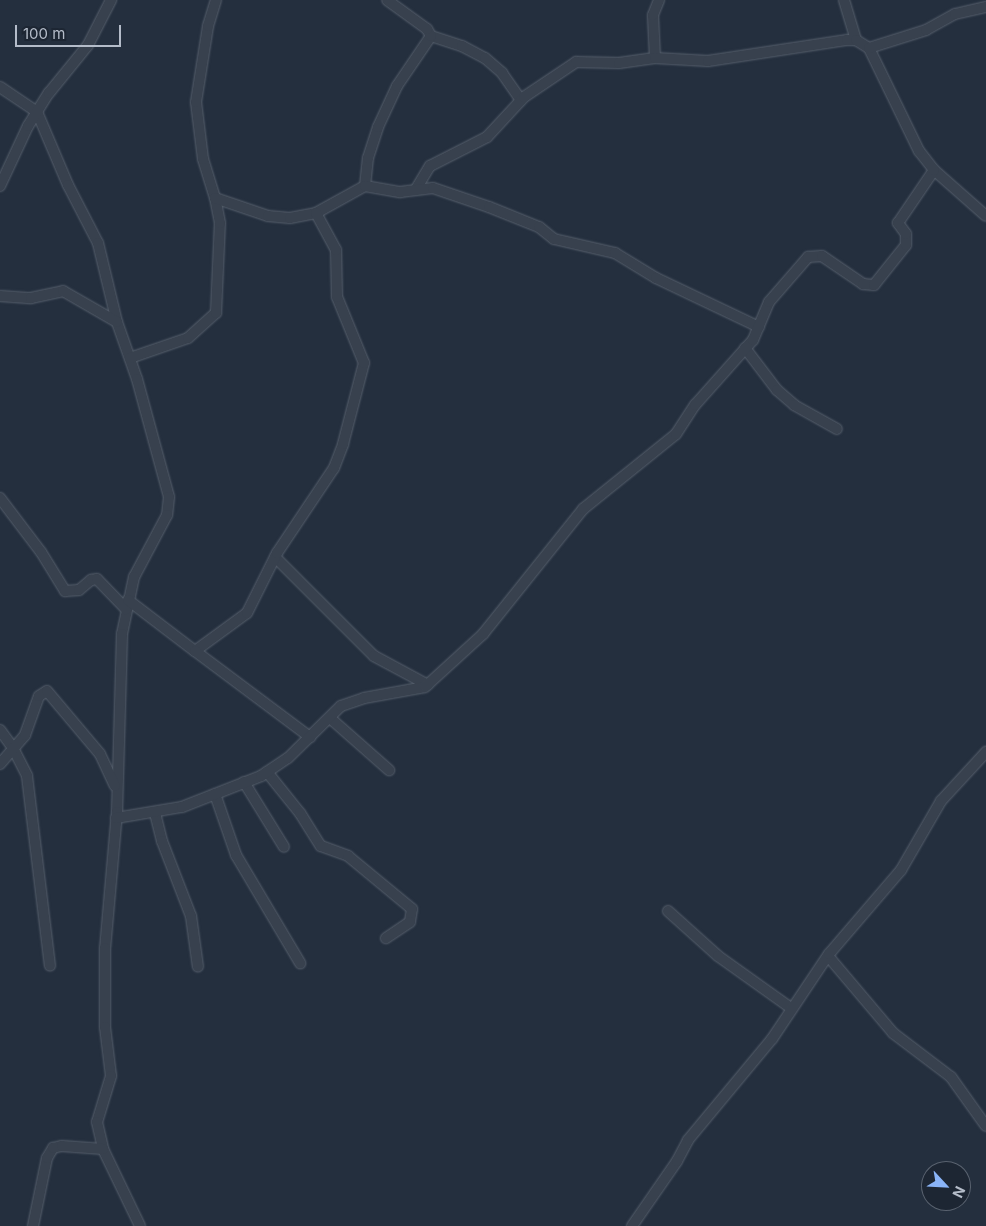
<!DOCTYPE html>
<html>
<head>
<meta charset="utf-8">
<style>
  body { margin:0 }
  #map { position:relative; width:986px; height:1226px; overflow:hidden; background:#242f3e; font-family:Inter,sans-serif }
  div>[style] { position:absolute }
  .roads { filter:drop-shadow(0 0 1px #565f6c) drop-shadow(0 0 1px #565f6c) }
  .minor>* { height:10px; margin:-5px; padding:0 5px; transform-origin:5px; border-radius:5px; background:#38414e }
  span { translate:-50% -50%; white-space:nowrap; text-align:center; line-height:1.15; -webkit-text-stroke:4.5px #1d2633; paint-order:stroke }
  .north { position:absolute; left:921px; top:1161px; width:50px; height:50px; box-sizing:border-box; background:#1d2633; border:1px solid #59626f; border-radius:50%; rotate:115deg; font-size:14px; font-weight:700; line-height:20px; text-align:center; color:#b4bcc9 }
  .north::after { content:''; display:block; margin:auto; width:18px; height:22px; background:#8ab4f8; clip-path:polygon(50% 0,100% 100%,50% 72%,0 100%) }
  .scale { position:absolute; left:15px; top:25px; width:106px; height:22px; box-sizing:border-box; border:2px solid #b4bcc9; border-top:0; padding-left:6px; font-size:15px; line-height:18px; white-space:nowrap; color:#b4bcc9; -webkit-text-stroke:4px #1d2633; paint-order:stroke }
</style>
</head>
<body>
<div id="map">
  <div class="roads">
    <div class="minor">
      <div style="left:844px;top:0;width:42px;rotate:73.3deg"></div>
      <div style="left:431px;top:36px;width:33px;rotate:18deg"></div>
      <div style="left:462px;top:46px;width:26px;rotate:28deg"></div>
      <div style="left:485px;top:58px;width:23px;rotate:41deg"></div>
      <div style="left:502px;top:73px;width:33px;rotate:55deg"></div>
      <div style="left:655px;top:58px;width:43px;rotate:-92.7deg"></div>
      <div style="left:653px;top:15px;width:16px;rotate:-68deg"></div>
      <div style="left:0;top:87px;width:45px;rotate:34deg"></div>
      <div style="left:37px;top:112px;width:79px;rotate:67deg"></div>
      <div style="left:68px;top:185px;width:65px;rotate:62.7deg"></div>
      <div style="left:98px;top:243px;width:81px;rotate:76.5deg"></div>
      <div style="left:117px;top:322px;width:60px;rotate:70.7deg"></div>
      <div style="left:137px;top:379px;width:122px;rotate:74.8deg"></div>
      <div style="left:169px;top:497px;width:18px;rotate:96deg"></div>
      <div style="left:167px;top:515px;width:70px;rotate:118deg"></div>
      <div style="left:134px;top:577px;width:58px;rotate:101.9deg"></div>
      <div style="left:122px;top:634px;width:178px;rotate:91.6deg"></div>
      <div style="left:117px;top:812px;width:137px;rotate:95deg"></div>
      <div style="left:105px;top:948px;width:79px;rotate:90deg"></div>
      <div style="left:105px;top:1027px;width:49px;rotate:83deg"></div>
      <div style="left:111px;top:1076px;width:48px;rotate:106.9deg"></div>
      <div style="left:97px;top:1122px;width:28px;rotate:77deg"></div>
      <div style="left:103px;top:1149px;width:85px;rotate:64.3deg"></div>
      <div style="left:934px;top:170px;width:69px;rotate:41.5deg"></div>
      <div style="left:0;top:186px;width:66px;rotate:-65deg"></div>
      <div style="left:28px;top:126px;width:39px;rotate:-58deg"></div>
      <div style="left:49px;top:93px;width:62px;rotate:-50.9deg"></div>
      <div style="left:88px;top:45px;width:51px;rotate:-62.9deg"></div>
      <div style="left:365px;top:186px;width:28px;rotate:-84deg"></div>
      <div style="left:368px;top:158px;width:33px;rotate:-72deg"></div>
      <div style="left:378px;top:127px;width:45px;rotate:-65.1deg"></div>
      <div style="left:397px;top:86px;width:60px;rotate:-55.8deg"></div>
      <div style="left:431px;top:36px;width:8px;rotate:-120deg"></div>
      <div style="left:427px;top:29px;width:49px;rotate:-144.1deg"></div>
      <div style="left:416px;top:189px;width:27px;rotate:-59deg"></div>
      <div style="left:430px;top:166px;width:64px;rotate:-27deg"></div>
      <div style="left:487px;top:137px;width:54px;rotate:-47.2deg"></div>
      <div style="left:524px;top:97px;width:63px;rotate:-33.9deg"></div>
      <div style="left:576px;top:62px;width:43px;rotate:1.3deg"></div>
      <div style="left:619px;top:63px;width:36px;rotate:-8deg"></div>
      <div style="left:655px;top:58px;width:53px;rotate:3.2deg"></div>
      <div style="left:708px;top:61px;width:141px;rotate:-8.6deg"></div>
      <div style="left:847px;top:40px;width:9px"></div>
      <div style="left:856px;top:40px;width:15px;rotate:32deg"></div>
      <div style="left:215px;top:198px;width:41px;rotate:-107.1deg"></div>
      <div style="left:203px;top:159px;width:57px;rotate:-97deg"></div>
      <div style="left:196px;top:102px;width:77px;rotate:-81deg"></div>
      <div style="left:208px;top:26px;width:27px;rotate:-73deg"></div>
      <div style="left:0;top:296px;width:31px;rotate:4deg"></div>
      <div style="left:31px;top:298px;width:33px;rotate:-12deg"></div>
      <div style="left:63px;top:291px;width:62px;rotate:29.9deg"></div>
      <div style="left:745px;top:348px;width:53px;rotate:52.7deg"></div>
      <div style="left:777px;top:390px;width:23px;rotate:41deg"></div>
      <div style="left:794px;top:405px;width:49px;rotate:29.2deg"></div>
      <div style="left:130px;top:358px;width:61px;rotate:-19deg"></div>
      <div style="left:188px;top:338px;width:38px;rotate:-42deg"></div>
      <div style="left:216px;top:313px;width:90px;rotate:-87.5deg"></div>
      <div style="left:220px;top:223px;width:25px;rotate:-101deg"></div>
      <div style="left:215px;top:198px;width:56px;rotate:18.8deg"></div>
      <div style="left:268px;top:216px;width:22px;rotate:5deg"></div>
      <div style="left:290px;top:218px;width:26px;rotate:-11deg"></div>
      <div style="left:316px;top:213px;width:56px;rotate:-28.9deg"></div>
      <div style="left:365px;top:186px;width:36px;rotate:10deg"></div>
      <div style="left:400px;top:192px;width:33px;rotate:-7deg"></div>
      <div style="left:433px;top:188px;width:59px;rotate:18.7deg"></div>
      <div style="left:489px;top:207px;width:54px;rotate:21.8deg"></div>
      <div style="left:539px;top:227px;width:19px;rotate:39deg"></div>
      <div style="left:554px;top:239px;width:63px;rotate:12.9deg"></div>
      <div style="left:615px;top:253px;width:48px;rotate:31.4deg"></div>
      <div style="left:656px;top:278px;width:114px;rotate:25.4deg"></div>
      <div style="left:0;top:498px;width:68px;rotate:52.8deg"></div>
      <div style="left:41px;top:552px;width:46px;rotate:58.4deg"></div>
      <div style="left:65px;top:591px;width:14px;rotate:-4deg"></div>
      <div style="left:79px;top:590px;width:16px;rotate:-40deg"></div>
      <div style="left:91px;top:580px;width:6px;rotate:-9deg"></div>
      <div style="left:97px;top:579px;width:42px;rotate:46deg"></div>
      <div style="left:275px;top:557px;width:140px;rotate:45deg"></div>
      <div style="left:374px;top:656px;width:61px;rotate:28.2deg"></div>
      <div style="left:128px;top:600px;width:84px;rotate:37.3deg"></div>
      <div style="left:195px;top:651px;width:64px;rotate:-36.2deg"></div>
      <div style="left:247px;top:613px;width:67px;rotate:-63.4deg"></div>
      <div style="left:277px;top:553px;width:102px;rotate:-56.2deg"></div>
      <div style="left:334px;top:468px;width:26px;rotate:-69deg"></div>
      <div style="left:343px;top:444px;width:84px;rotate:-75.5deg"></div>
      <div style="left:364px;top:363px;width:71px;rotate:-112.2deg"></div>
      <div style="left:337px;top:297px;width:47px;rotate:-91.2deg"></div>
      <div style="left:336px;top:250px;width:42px;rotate:-118.4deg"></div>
      <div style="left:195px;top:651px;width:144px;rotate:36.8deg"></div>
      <div style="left:330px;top:718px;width:79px;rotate:41.4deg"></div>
      <div style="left:0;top:730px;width:22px;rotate:54deg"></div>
      <div style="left:13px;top:748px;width:31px;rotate:63deg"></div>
      <div style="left:27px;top:776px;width:191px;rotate:83.1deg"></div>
      <div style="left:0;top:764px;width:38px;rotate:-49deg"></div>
      <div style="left:25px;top:735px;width:41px;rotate:-70.3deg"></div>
      <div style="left:39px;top:696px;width:9px;rotate:-32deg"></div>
      <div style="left:47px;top:691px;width:82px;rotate:49.9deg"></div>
      <div style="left:100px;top:754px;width:35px;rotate:65deg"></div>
      <div style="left:267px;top:772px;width:53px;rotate:51.2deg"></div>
      <div style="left:300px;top:813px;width:39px;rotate:58deg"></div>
      <div style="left:321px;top:846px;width:29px;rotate:20deg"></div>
      <div style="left:348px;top:856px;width:83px;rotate:39.6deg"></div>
      <div style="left:412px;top:909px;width:13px;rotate:99deg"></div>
      <div style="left:410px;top:922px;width:29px;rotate:146deg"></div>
      <div style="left:244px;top:782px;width:76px;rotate:58.4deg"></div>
      <div style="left:215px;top:794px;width:65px;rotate:71deg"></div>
      <div style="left:236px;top:855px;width:126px;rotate:59.3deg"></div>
      <div style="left:155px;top:813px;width:29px;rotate:76deg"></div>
      <div style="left:162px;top:841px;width:80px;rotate:68.9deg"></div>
      <div style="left:191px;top:916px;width:51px;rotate:82.2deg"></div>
      <div style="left:116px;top:818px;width:67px;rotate:-9.5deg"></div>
      <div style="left:182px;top:807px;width:85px;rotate:-21.4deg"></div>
      <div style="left:261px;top:776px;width:32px;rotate:-34deg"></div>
      <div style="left:288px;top:758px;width:74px;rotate:-44.5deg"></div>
      <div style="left:341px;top:706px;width:24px;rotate:-19deg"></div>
      <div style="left:364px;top:698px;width:62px;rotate:-10.2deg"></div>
      <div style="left:425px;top:687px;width:79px;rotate:-42.4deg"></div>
      <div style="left:483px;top:634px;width:160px;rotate:-51.3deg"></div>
      <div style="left:583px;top:509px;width:119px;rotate:-38.9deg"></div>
      <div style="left:676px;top:434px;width:35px;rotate:-57deg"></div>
      <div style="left:695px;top:405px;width:87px;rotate:-48.3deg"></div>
      <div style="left:753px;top:340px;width:41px;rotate:-67.2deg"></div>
      <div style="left:769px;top:302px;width:60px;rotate:-49.1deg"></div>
      <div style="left:808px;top:257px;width:14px;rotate:-4deg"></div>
      <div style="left:822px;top:256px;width:50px;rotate:34.3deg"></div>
      <div style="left:863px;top:284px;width:11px;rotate:5deg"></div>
      <div style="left:874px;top:285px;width:51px;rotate:-51.3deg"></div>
      <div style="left:906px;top:245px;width:11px;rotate:-90deg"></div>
      <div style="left:906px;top:234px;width:14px;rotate:-126deg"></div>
      <div style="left:898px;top:223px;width:64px;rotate:-55.8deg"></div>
      <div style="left:934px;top:170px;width:24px;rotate:-128deg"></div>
      <div style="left:919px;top:151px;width:114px;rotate:-115.9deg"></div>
      <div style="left:869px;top:48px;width:60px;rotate:-17.5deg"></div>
      <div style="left:926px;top:30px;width:33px;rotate:-29deg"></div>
      <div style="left:955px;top:14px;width:32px;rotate:-13deg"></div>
      <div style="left:668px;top:911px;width:67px;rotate:42deg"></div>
      <div style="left:718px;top:956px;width:90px;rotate:35.5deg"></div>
      <div style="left:828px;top:956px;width:101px;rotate:49.8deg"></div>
      <div style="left:893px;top:1033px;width:73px;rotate:37.2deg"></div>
      <div style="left:951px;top:1077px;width:60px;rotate:54.5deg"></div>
      <div style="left:33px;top:1226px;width:69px;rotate:-78.4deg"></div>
      <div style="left:47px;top:1158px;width:12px;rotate:-59deg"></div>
      <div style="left:53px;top:1148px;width:9px;rotate:-13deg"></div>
      <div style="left:62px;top:1146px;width:41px;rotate:4.2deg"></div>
      <div style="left:632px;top:1226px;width:79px;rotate:-55.3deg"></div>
      <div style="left:677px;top:1161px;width:24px;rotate:-62deg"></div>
      <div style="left:688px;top:1140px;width:131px;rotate:-50.3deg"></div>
      <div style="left:772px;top:1039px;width:102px;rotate:-56.2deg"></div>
      <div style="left:829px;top:954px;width:111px;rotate:-49.4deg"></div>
      <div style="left:901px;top:870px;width:80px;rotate:-59.9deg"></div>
      <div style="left:941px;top:801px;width:67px;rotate:-47.4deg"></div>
    </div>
  </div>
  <div class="north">N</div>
  <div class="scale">100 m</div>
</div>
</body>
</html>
